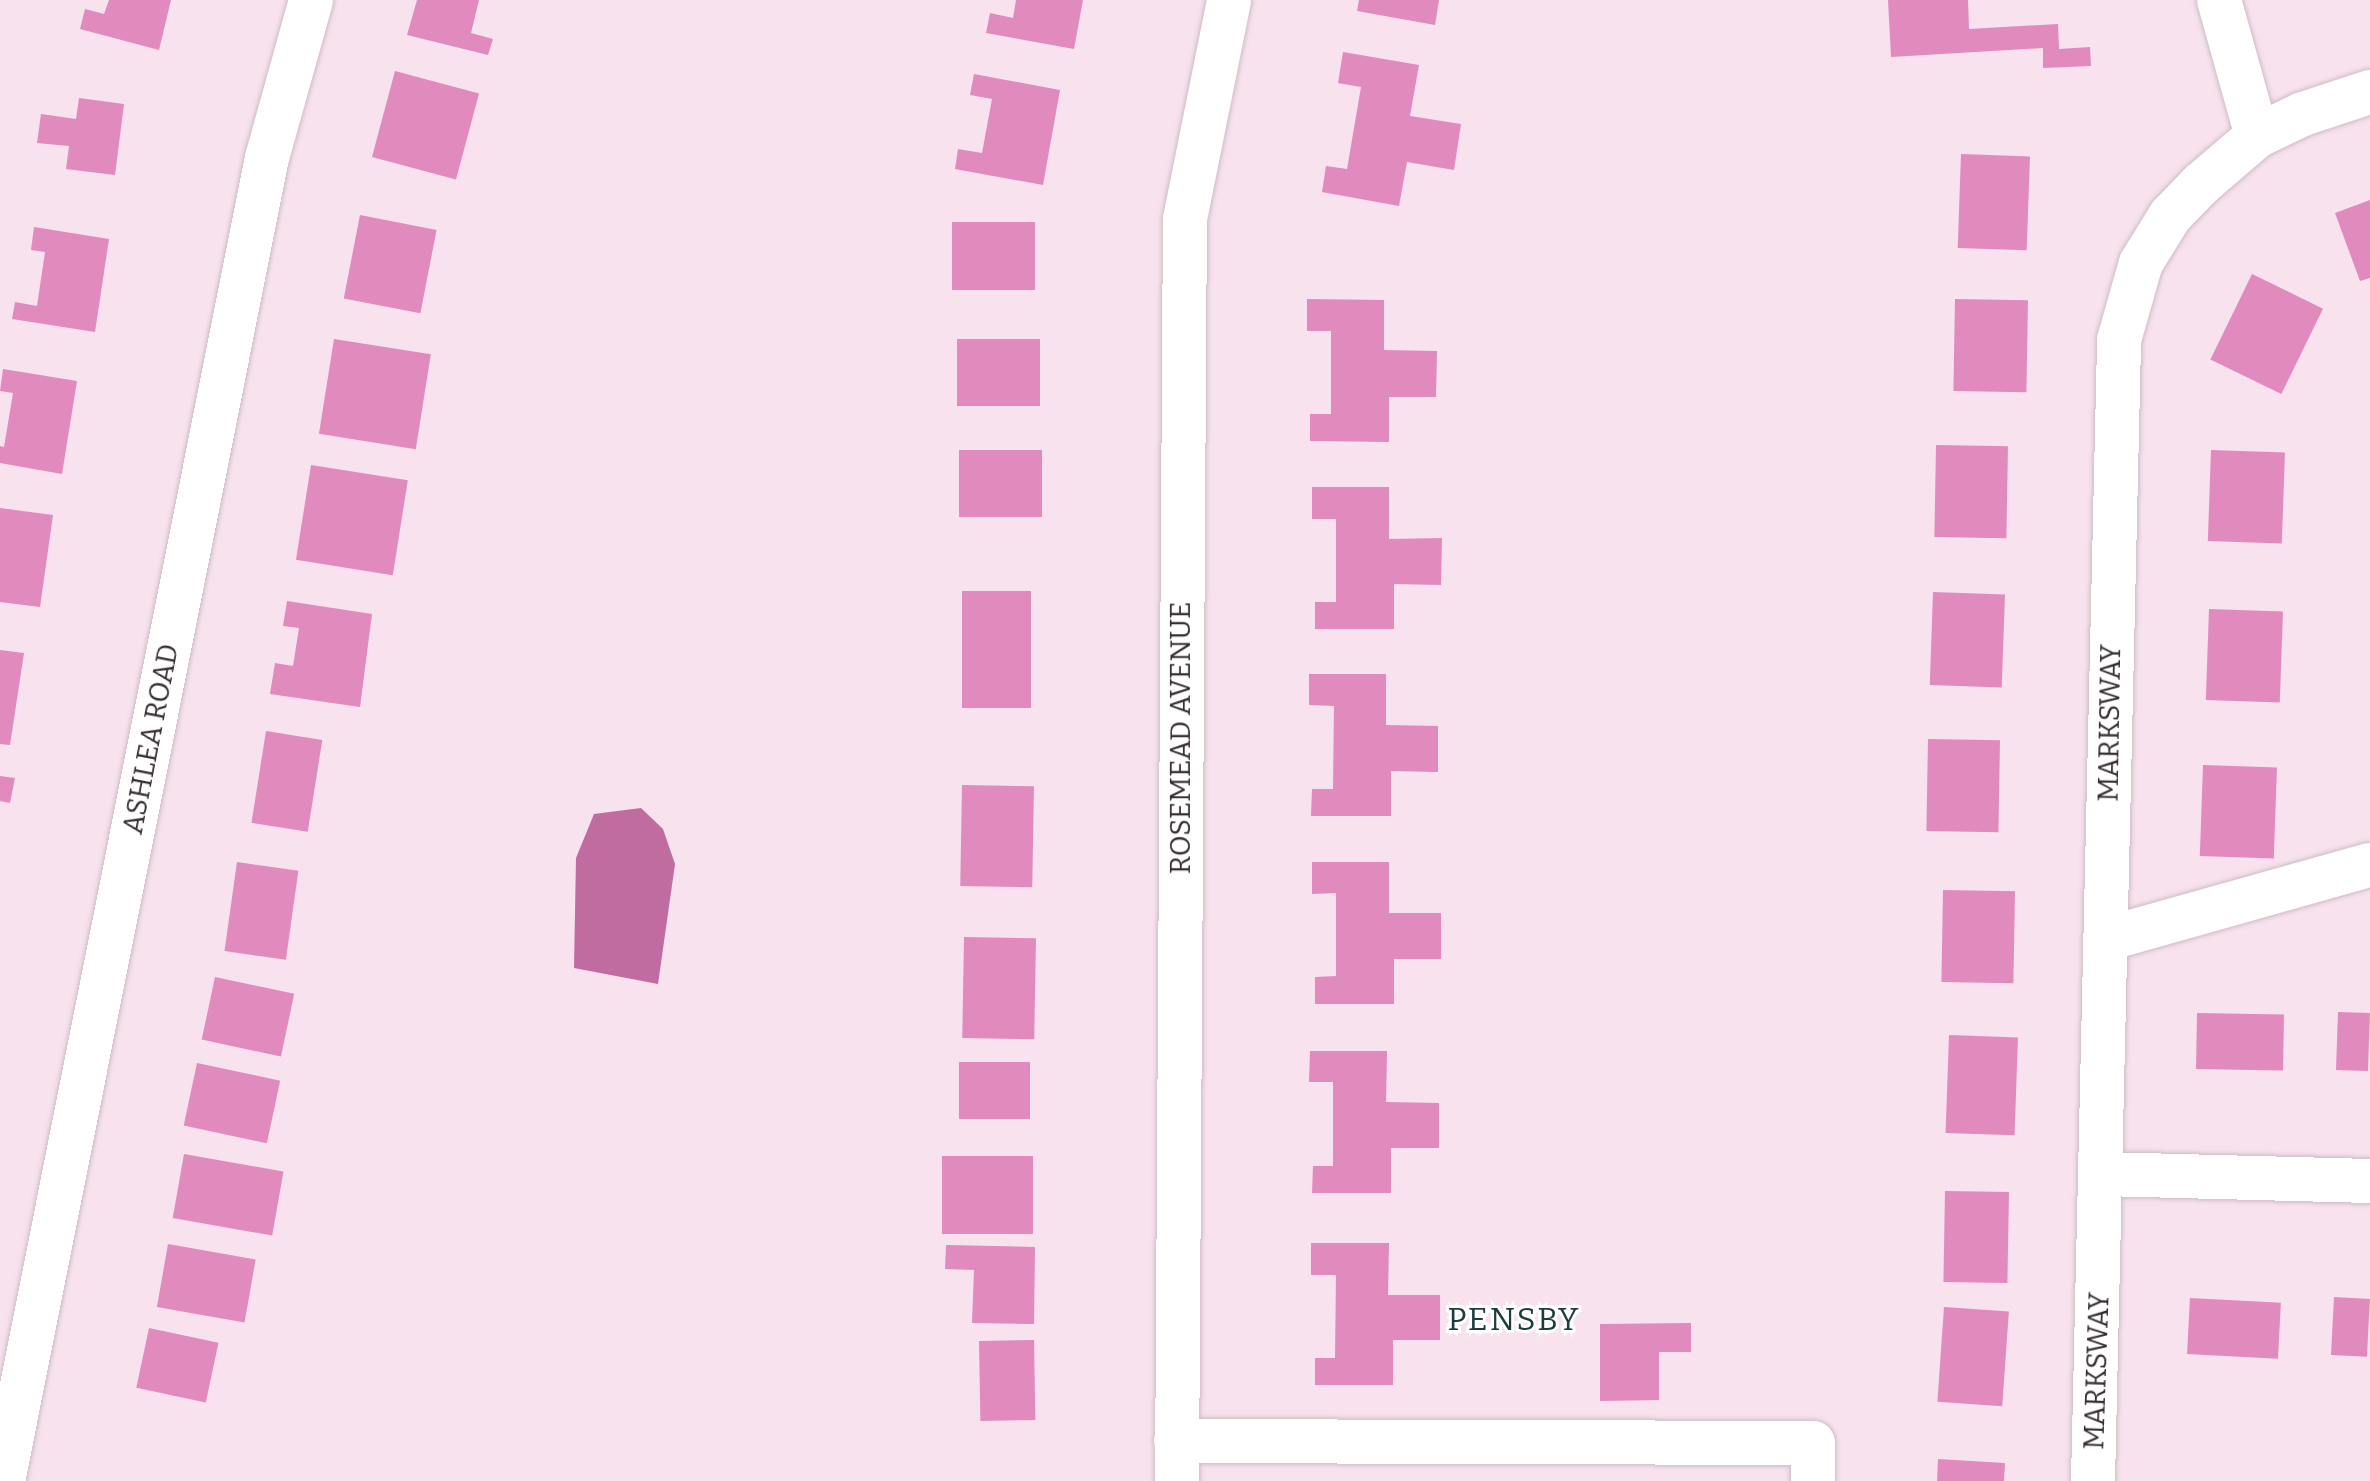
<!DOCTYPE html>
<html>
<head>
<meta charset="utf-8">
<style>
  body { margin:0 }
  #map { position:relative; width:2370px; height:1481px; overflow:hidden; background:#f7e2ed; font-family:Bitter,serif }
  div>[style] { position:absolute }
  .water>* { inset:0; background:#c06ca0 }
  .building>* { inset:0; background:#e18abe; transform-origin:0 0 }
  .roads { filter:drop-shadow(0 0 2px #cfbbc6) drop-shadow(0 0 2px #cfbbc6) }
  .minor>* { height:44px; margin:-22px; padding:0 22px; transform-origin:22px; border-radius:22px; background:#fff }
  span { translate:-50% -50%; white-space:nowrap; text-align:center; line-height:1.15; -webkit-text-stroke:6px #fff; paint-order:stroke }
  .street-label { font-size:28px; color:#352d31 }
  .quarter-label { font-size:32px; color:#1b3d3c; letter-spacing:2px }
</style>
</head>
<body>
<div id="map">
  <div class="water">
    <div style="clip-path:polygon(641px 808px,663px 829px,675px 864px,658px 984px,574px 968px,576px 858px,594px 814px)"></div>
  </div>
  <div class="building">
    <div style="clip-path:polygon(109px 0,171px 0,159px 50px,80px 29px,85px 9px,104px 14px)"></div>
    <div style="clip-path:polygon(417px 0,479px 0,471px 33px,493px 39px,488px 55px,407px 35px)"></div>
    <div style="clip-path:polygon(1016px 0,1083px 0,1074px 49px,986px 33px,990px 13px,1013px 18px)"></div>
    <div style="clip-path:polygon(1359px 0,1439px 0,1435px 25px,1357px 11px)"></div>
    <div style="clip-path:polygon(1888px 0,1968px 0,1969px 29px,2058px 24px,2059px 49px,2090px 47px,2091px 66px,2043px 68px,2043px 48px,1891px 57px)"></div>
    <div style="clip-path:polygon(1343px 52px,1419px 65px,1410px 116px,1461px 124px,1454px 170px,1407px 162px,1399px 206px,1322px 192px,1326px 166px,1347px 169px,1361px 87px,1338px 83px)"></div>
    <div style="left:395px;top:71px;width:87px;height:89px;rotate:15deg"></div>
    <div style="clip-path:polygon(974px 74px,1060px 90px,1043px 185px,955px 169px,958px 149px,982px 153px,992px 99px,970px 95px)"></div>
    <div style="clip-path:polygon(79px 98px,124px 104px,115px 175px,66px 169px,69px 146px,37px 143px,41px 114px,76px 119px)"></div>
    <div style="left:1961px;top:154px;width:69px;height:94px;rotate:2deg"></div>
    <div style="clip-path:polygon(2370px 200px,2370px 278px,2360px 281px,2335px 213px)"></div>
    <div style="left:360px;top:215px;width:78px;height:85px;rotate:11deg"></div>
    <div style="left:952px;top:222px;width:83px;height:68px"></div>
    <div style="clip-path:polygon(34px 227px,109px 239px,95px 332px,12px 319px,15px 302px,37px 306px,45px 252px,31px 250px)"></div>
    <div style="left:2252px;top:274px;width:79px;height:95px;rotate:26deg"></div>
    <div style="clip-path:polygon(1307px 299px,1384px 300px,1384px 350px,1437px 351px,1436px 397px,1389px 397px,1389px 442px,1310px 441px,1310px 414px,1331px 414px,1331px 331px,1307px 331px)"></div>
    <div style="left:1955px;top:299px;width:73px;height:92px;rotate:1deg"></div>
    <div style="left:334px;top:339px;width:98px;height:96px;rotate:9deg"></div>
    <div style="left:957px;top:339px;width:83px;height:67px"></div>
    <div style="clip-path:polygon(3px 369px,77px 381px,62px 474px,0 463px,0 446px,4px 447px,13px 393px,0 391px)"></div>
    <div style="left:1936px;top:445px;width:72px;height:92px;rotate:1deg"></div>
    <div style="left:959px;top:450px;width:83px;height:67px"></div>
    <div style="left:2211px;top:450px;width:74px;height:91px;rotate:2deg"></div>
    <div style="left:311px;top:465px;width:98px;height:96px;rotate:9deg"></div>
    <div style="clip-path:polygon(1312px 487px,1389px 487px,1389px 539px,1442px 538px,1441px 585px,1394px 584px,1394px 629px,1315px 629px,1315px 602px,1336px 602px,1336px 519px,1312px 519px)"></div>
    <div style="clip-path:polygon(0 508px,53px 515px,40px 607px,0 602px)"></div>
    <div style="left:1031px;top:591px;width:117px;height:69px;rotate:90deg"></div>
    <div style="left:1933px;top:592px;width:72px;height:93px;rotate:2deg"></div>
    <div style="clip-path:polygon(287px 601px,372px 614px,360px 707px,270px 694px,275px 663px,293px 666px,299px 628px,283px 626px)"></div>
    <div style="left:2209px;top:609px;width:74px;height:91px;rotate:2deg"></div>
    <div style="clip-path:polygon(0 650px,24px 653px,10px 745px,0 744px)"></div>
    <div style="clip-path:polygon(1309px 674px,1386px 674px,1386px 725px,1438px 726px,1438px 772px,1391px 771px,1391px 816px,1311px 816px,1312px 789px,1333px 789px,1334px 706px,1309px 705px)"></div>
    <div style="left:266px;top:731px;width:57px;height:93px;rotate:9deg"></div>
    <div style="left:1928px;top:739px;width:72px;height:92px;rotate:1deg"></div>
    <div style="left:2203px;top:765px;width:74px;height:91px;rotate:2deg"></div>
    <div style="clip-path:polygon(0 776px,15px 778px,10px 803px,0 801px)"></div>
    <div style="left:962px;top:785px;width:72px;height:101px;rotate:1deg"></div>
    <div style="left:237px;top:862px;width:62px;height:90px;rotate:8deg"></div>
    <div style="clip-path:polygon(1312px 862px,1389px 862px,1389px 913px,1441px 913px,1441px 959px,1394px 959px,1394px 1004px,1315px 1004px,1315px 977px,1336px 976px,1336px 893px,1312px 894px)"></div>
    <div style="left:1943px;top:890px;width:72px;height:92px;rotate:1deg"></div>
    <div style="left:964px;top:937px;width:72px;height:101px;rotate:1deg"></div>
    <div style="left:215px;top:977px;width:81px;height:64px;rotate:12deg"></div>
    <div style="left:2338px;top:1012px;width:32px;height:58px;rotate:2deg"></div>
    <div style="left:2197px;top:1013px;width:87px;height:56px;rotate:1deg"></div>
    <div style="left:1949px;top:1035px;width:69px;height:98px;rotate:2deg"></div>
    <div style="clip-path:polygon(1310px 1051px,1387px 1051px,1386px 1102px,1439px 1103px,1439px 1148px,1391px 1148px,1391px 1193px,1312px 1193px,1313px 1166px,1333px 1166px,1333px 1082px,1309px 1082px)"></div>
    <div style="left:959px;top:1062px;width:71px;height:57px"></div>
    <div style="left:197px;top:1063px;width:85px;height:64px;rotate:12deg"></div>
    <div style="left:184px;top:1154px;width:101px;height:65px;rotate:10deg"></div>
    <div style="left:942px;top:1156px;width:91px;height:78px"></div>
    <div style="left:1945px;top:1191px;width:64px;height:91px;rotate:1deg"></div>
    <div style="clip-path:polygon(1311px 1243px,1389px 1243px,1388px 1295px,1440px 1295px,1440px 1340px,1393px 1340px,1393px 1385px,1315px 1385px,1315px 1358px,1335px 1358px,1336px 1275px,1311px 1275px)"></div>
    <div style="left:168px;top:1244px;width:89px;height:64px;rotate:10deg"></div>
    <div style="clip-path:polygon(946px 1245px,1035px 1247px,1034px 1324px,972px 1323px,974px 1270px,945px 1269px)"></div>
    <div style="left:2334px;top:1297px;width:36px;height:58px;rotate:3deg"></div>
    <div style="left:2190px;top:1298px;width:91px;height:56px;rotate:3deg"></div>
    <div style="left:1944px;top:1307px;width:65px;height:95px;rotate:4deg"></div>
    <div style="clip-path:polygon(1691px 1323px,1691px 1352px,1659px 1352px,1659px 1400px,1600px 1401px,1600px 1324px)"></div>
    <div style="left:149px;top:1328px;width:71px;height:61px;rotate:12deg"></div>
    <div style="left:1034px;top:1340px;width:80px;height:55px;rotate:89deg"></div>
    <div style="clip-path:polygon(1938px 1459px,2005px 1463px,2004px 1481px,1937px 1481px)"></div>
  </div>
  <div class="roads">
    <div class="minor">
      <div style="left:2219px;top:0;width:141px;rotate:74.4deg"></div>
      <div style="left:2106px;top:939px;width:274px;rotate:-15.7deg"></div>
      <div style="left:2103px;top:1174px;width:267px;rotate:1.5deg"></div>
      <div style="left:1176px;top:1441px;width:637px;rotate:0.18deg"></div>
      <div style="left:1813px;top:1443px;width:38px;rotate:90deg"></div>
      <div style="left:3px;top:1481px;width:1349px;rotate:-78.72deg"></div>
      <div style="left:267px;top:158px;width:164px;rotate:-74.4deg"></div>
      <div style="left:1177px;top:1481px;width:1262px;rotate:-89.64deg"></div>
      <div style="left:1185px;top:219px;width:223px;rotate:-78.6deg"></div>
      <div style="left:2093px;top:1481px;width:1141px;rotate:-88.69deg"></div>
      <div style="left:2119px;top:340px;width:80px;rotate:-74.1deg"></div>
      <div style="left:2141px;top:263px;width:55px;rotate:-58.3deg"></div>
      <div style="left:2170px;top:216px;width:45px;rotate:-45.9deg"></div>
      <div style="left:2201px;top:184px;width:74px;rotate:-40.6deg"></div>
      <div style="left:2257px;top:136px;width:51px;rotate:-25.6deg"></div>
      <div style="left:2303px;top:114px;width:71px;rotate:-18.2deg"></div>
    </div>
  </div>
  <div class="street-label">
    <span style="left:2110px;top:723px;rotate:-89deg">MARKSWAY</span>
    <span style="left:1181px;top:738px;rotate:-90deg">ROSEMEAD AVENUE</span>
    <span style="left:151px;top:739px;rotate:-79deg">ASHLEA ROAD</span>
    <span style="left:2097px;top:1371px;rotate:-88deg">MARKSWAY</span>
  </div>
  <div class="quarter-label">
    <span style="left:1514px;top:1319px">PENSBY</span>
  </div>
</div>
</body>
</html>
